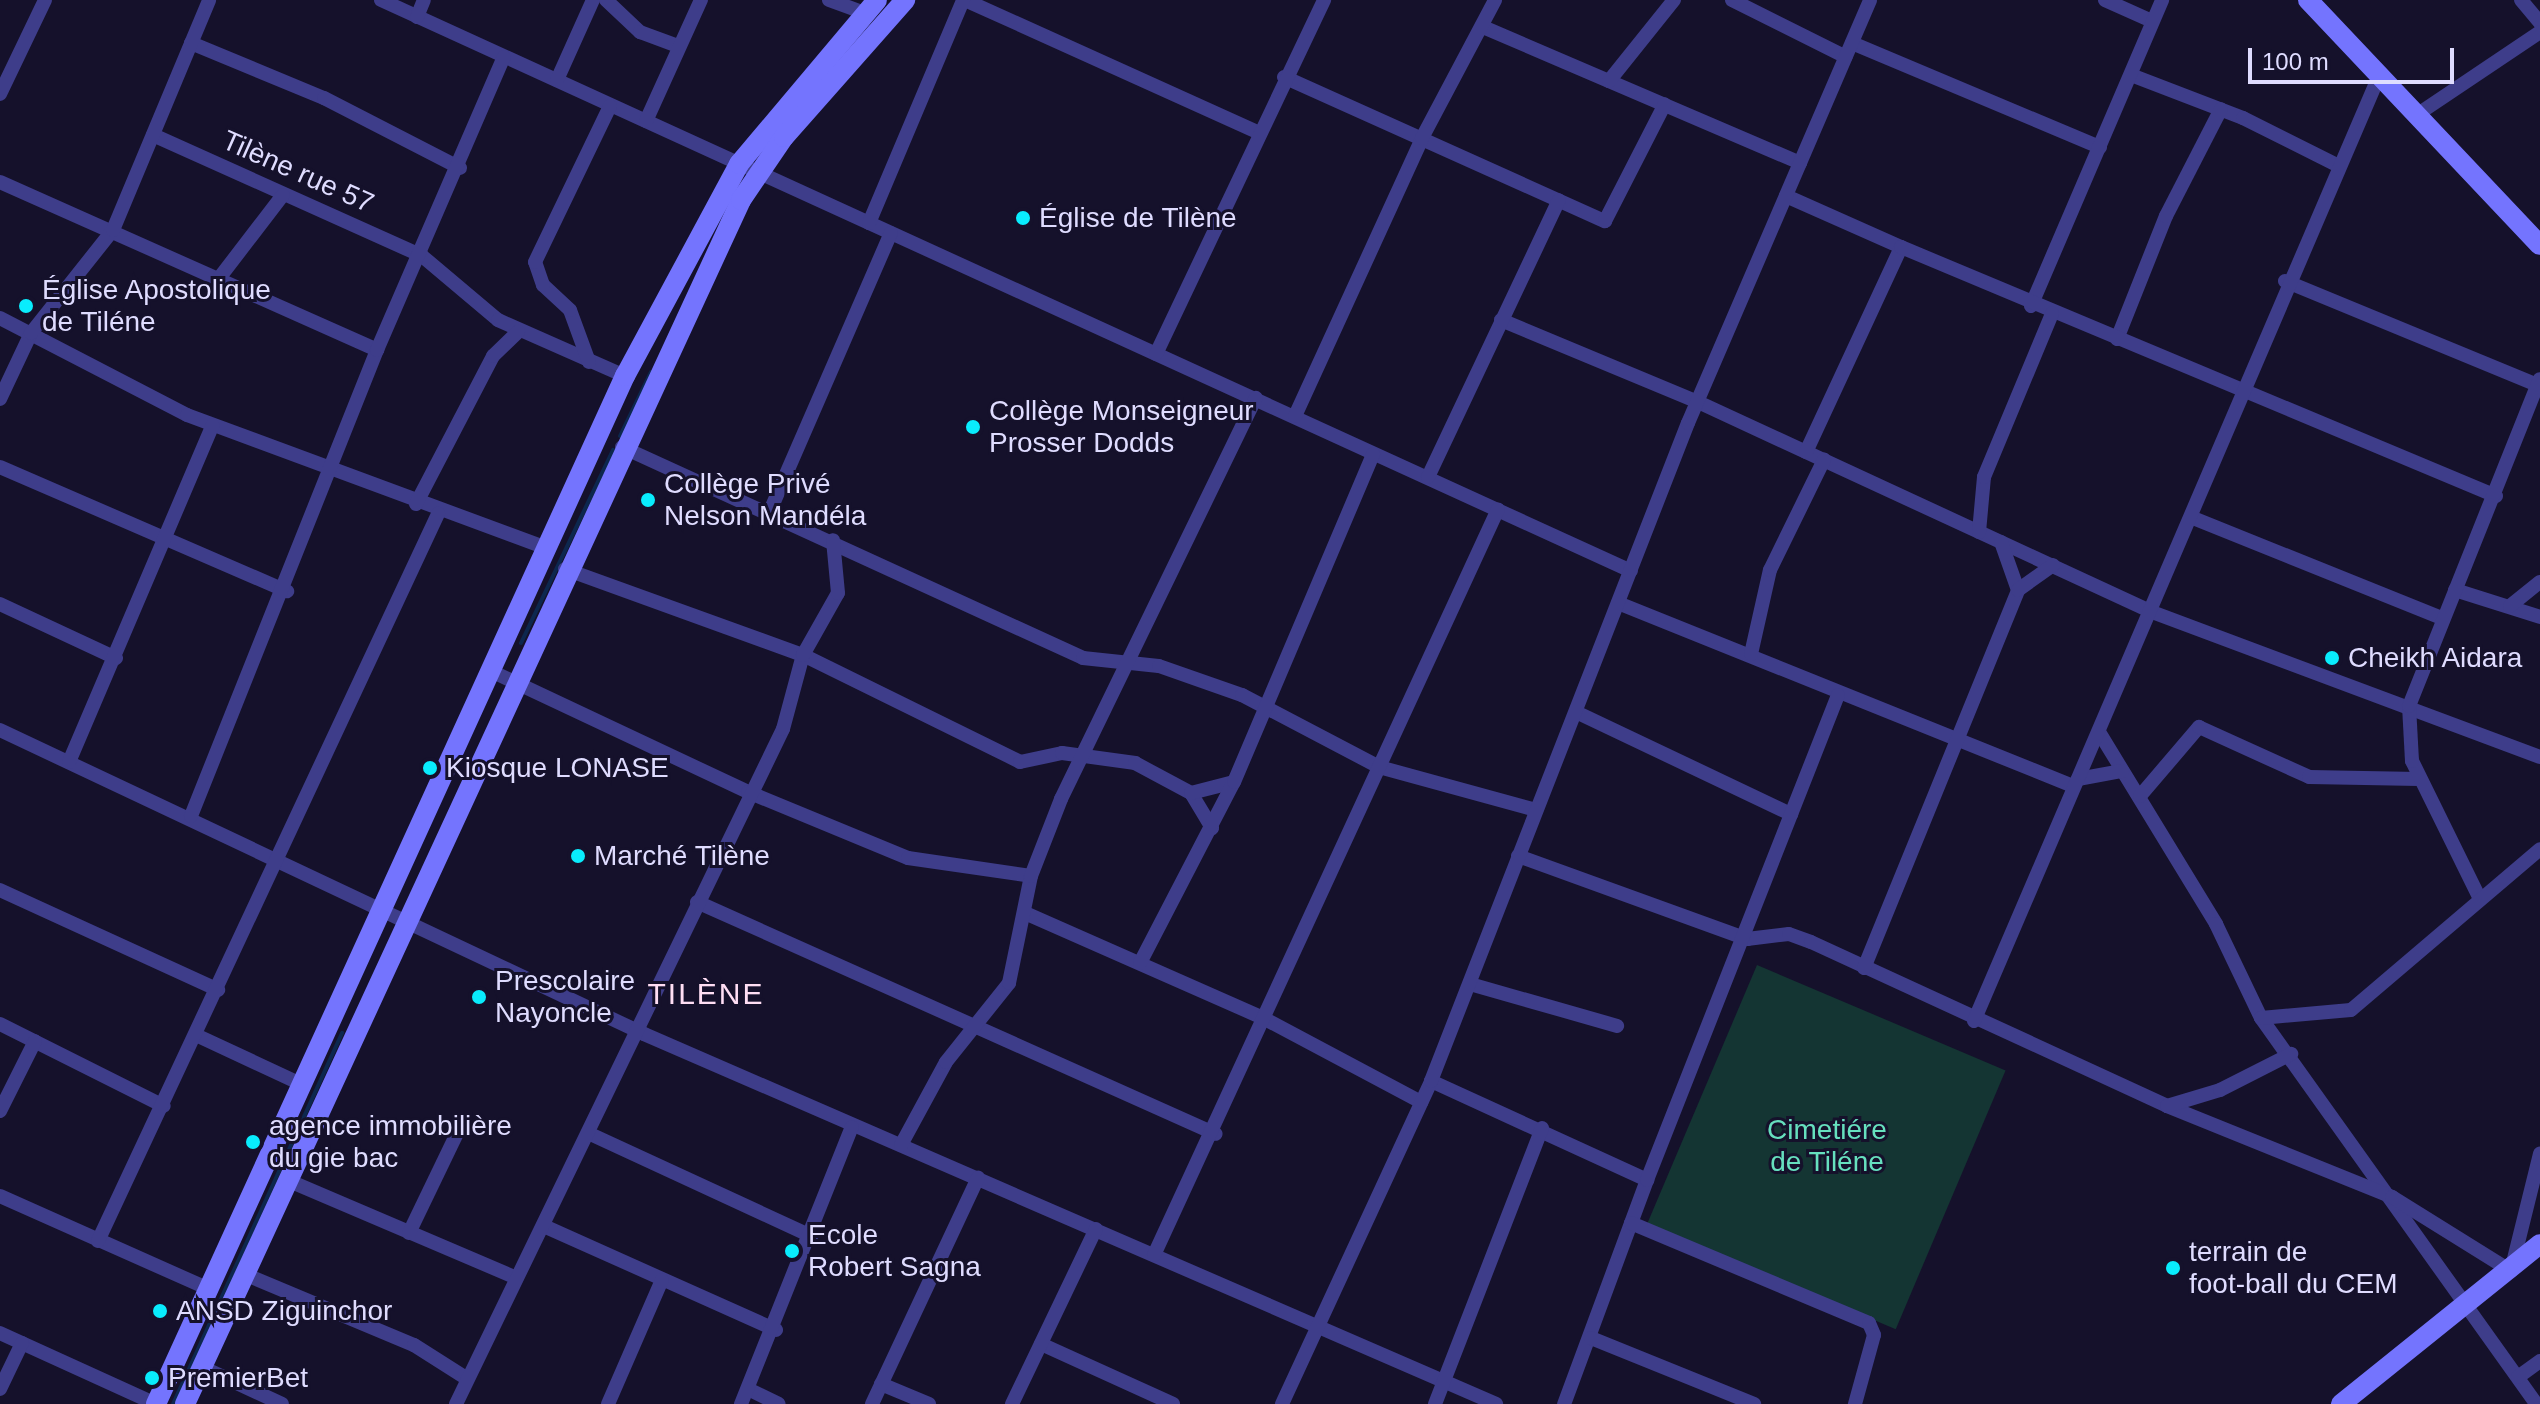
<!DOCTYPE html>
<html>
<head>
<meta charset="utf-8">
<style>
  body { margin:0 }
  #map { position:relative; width:2540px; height:1404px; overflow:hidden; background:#15112b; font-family:Arial,sans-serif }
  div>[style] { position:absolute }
  .green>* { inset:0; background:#143533; transform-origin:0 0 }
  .stream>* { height:4px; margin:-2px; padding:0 2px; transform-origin:2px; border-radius:2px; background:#0d274e }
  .street>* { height:14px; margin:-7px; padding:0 7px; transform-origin:7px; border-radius:7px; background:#3e3d8a }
  .secondary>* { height:20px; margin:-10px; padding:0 10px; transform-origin:10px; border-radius:10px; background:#7474fe }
  .dots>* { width:22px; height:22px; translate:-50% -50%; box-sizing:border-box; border:4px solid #15112b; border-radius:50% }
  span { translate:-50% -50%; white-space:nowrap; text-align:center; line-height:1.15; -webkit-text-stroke:6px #15112b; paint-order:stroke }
  .street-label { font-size:28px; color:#dfdcff }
  .poi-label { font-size:28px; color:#dfdcff }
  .left { translate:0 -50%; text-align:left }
  .park-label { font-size:28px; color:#66e0be }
  .neighbourhood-label { font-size:30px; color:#ffdef4; letter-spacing:2px }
  .scale { position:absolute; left:2248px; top:48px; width:206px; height:36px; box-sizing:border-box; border:4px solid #dfdcff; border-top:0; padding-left:10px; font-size:24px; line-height:28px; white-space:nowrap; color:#dfdcff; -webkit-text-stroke:6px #15112b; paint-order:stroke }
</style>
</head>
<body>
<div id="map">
  <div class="green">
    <div style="left:1757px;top:965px;width:270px;height:281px;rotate:23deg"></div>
  </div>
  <div class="stream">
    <div style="left:620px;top:436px;width:71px;rotate:-64.2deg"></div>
    <div style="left:521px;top:643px;width:214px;rotate:-64.5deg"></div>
    <div style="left:173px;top:1404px;width:408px;rotate:-65.5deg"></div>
  </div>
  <div class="street">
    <div style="left:381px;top:0;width:1374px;rotate:24.55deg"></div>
    <div style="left:606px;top:0;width:47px;rotate:43.3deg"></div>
    <div style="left:640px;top:32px;width:40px;rotate:20.2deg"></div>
    <div style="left:829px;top:0;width:38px;rotate:20deg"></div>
    <div style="left:965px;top:0;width:321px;rotate:24.3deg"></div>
    <div style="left:1732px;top:0;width:127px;rotate:26.6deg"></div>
    <div style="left:2105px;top:0;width:51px;rotate:24.1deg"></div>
    <div style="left:2521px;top:0;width:30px;rotate:50deg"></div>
    <div style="left:417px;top:17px;width:18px;rotate:-68deg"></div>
    <div style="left:1483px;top:27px;width:345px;rotate:23.2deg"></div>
    <div style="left:191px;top:43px;width:144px;rotate:22.5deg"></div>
    <div style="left:324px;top:98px;width:153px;rotate:27.2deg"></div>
    <div style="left:1852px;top:43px;width:269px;rotate:22.8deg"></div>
    <div style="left:2131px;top:75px;width:120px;rotate:21deg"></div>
    <div style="left:2243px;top:118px;width:105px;rotate:26.6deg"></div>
    <div style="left:1284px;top:77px;width:352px;rotate:24.2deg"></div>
    <div style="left:1605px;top:221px;width:131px;rotate:-62.9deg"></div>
    <div style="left:557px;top:80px;width:88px;rotate:-65.8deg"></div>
    <div style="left:1609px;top:81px;width:104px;rotate:-51.3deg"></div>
    <div style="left:0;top:94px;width:104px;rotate:-64.4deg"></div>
    <div style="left:2418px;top:114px;width:147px;rotate:-33.9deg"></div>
    <div style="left:646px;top:121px;width:133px;rotate:-65.6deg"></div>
    <div style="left:153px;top:135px;width:295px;rotate:24.2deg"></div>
    <div style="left:422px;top:256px;width:99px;rotate:40.1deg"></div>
    <div style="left:498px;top:320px;width:139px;rotate:23.8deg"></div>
    <div style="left:0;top:182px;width:413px;rotate:24deg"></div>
    <div style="left:1786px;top:196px;width:126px;rotate:23.9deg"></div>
    <div style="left:869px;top:223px;width:242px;rotate:-67.1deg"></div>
    <div style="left:220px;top:277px;width:103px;rotate:-52.5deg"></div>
    <div style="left:2285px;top:281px;width:273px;rotate:22.4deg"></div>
    <div style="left:2031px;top:306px;width:333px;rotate:-66.8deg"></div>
    <div style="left:0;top:318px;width:211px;rotate:27.4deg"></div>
    <div style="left:187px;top:415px;width:383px;rotate:20.3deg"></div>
    <div style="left:1501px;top:320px;width:213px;rotate:22.6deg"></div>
    <div style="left:1698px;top:402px;width:500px;rotate:24.82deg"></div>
    <div style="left:2152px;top:612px;width:414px;rotate:20.5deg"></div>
    <div style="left:2117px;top:339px;width:132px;rotate:-68.3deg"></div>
    <div style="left:2166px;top:216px;width:120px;rotate:-62.8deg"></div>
    <div style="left:1156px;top:354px;width:392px;rotate:-64.6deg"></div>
    <div style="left:589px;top:362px;width:55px;rotate:-110.1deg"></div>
    <div style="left:570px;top:310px;width:37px;rotate:-137deg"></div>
    <div style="left:543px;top:285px;width:24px;rotate:-109deg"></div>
    <div style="left:535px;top:262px;width:173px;rotate:-64.3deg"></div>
    <div style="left:0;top:399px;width:73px;rotate:-64.8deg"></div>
    <div style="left:31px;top:333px;width:132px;rotate:-51.5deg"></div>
    <div style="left:113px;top:230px;width:249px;rotate:-67.3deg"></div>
    <div style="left:1295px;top:416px;width:306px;rotate:-65.4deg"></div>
    <div style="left:1422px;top:138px;width:156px;rotate:-62.1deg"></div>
    <div style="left:622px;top:447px;width:507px;rotate:24.59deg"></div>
    <div style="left:1083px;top:658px;width:76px;rotate:6deg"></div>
    <div style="left:1159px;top:666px;width:88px;rotate:19.3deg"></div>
    <div style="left:1242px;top:695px;width:155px;rotate:27.7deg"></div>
    <div style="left:1379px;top:767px;width:163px;rotate:15.3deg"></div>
    <div style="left:1806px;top:452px;width:226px;rotate:-65.1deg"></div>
    <div style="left:1901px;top:247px;width:645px;rotate:22.71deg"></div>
    <div style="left:0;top:467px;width:313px;rotate:23.4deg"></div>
    <div style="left:1428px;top:477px;width:306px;rotate:-64.7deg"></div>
    <div style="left:416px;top:504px;width:167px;rotate:-62.5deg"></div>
    <div style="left:493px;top:356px;width:35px;rotate:-44deg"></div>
    <div style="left:770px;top:511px;width:303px;rotate:-66.5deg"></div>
    <div style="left:2193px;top:518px;width:268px;rotate:21.9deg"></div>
    <div style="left:1979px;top:532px;width:55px;rotate:-84.8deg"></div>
    <div style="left:1984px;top:477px;width:177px;rotate:-67.4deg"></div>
    <div style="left:2001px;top:542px;width:51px;rotate:70.5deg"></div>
    <div style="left:565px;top:569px;width:253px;rotate:19.9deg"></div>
    <div style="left:803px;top:655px;width:242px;rotate:26.2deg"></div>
    <div style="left:1020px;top:762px;width:43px;rotate:-12.1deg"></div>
    <div style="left:1062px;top:753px;width:74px;rotate:7.8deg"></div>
    <div style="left:1135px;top:763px;width:64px;rotate:28.2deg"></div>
    <div style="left:1191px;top:793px;width:41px;rotate:59deg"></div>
    <div style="left:2455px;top:590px;width:89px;rotate:17.6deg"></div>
    <div style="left:1618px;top:603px;width:491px;rotate:21.9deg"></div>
    <div style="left:0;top:604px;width:128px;rotate:25deg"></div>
    <div style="left:2510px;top:606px;width:38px;rotate:-39deg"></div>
    <div style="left:1751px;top:654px;width:86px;rotate:-77.3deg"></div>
    <div style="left:1770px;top:570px;width:123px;rotate:-63.9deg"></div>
    <div style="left:491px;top:671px;width:284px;rotate:25.2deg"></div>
    <div style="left:748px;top:792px;width:173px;rotate:22.4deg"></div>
    <div style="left:908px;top:858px;width:124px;rotate:8.3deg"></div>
    <div style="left:1578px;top:713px;width:236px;rotate:25.4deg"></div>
    <div style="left:0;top:730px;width:712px;rotate:25.27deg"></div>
    <div style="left:644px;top:1034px;width:929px;rotate:23.47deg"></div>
    <div style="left:2099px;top:732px;width:225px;rotate:58.6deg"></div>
    <div style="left:2216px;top:924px;width:104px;rotate:64.4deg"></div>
    <div style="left:2261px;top:1018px;width:474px;rotate:54.5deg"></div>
    <div style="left:69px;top:762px;width:366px;rotate:-66.9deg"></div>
    <div style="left:2078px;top:779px;width:45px;rotate:-10.3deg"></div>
    <div style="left:1191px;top:793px;width:44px;rotate:-14.3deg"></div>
    <div style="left:2140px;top:796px;width:91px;rotate:-49.5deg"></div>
    <div style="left:2199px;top:727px;width:121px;rotate:24.4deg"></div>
    <div style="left:2309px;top:777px;width:110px;rotate:1deg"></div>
    <div style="left:191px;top:816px;width:502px;rotate:-68.24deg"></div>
    <div style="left:377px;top:350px;width:319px;rotate:-66.6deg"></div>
    <div style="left:1518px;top:856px;width:244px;rotate:19.9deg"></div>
    <div style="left:1747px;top:939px;width:42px;rotate:-6.8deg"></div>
    <div style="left:1789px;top:934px;width:23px;rotate:20deg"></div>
    <div style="left:1811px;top:942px;width:392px;rotate:24.7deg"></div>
    <div style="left:2167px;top:1106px;width:243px;rotate:22deg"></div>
    <div style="left:2392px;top:1197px;width:140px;rotate:31.9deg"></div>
    <div style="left:2511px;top:1271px;width:121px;rotate:-76.1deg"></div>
    <div style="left:0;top:890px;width:240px;rotate:24.6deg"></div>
    <div style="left:2480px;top:899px;width:154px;rotate:-116.2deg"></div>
    <div style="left:2412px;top:761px;width:55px;rotate:-93.1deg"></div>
    <div style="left:2409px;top:706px;width:352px;rotate:-68.2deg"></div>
    <div style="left:697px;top:902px;width:568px;rotate:24.09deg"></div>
    <div style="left:1025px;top:913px;width:262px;rotate:23.8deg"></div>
    <div style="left:1265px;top:1019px;width:177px;rotate:28deg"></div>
    <div style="left:1140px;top:963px;width:204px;rotate:-62.6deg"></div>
    <div style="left:1234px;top:782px;width:356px;rotate:-67deg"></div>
    <div style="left:1864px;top:968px;width:408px;rotate:-67.8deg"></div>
    <div style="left:2018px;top:590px;width:43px;rotate:-35.5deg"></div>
    <div style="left:1470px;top:984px;width:153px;rotate:15.9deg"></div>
    <div style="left:2261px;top:1018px;width:90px;rotate:-5.1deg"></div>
    <div style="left:2351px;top:1010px;width:248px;rotate:-40.4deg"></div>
    <div style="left:1974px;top:1021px;width:1028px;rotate:-66.8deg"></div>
    <div style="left:0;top:1024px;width:183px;rotate:26.6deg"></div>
    <div style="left:198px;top:1036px;width:116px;rotate:25deg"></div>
    <div style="left:1431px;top:1081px;width:238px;rotate:24.6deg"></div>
    <div style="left:1647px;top:1180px;width:239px;rotate:110.3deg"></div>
    <div style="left:2167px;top:1106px;width:55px;rotate:-16.8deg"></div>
    <div style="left:2220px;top:1090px;width:80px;rotate:-26.9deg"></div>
    <div style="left:0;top:1111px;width:78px;rotate:-63.4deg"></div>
    <div style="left:588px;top:1133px;width:246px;rotate:24.8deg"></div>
    <div style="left:901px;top:1145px;width:94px;rotate:-61.5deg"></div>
    <div style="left:946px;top:1062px;width:101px;rotate:-51.4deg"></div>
    <div style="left:1009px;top:983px;width:109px;rotate:-78.4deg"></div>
    <div style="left:1031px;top:876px;width:83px;rotate:-68.7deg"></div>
    <div style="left:1061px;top:799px;width:446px;rotate:-64.1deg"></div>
    <div style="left:287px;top:1180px;width:247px;rotate:23.1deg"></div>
    <div style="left:1647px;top:1180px;width:521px;rotate:-68.5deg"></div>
    <div style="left:0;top:1196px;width:231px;rotate:24deg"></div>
    <div style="left:1631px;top:1223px;width:258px;rotate:22.8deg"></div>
    <div style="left:1869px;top:1323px;width:13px;rotate:67deg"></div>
    <div style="left:1874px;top:1335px;width:72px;rotate:105.4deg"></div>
    <div style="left:546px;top:1227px;width:252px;rotate:24.1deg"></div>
    <div style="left:409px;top:1233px;width:118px;rotate:-64.3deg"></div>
    <div style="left:98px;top:1241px;width:803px;rotate:-64.94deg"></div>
    <div style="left:1154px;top:1255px;width:821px;rotate:-65.24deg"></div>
    <div style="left:244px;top:1274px;width:184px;rotate:22.7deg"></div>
    <div style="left:414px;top:1345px;width:62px;rotate:32.4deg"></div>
    <div style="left:0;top:1333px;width:171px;rotate:24.5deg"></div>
    <div style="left:1591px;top:1338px;width:176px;rotate:22deg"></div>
    <div style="left:1041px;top:1344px;width:145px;rotate:24.4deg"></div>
    <div style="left:202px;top:1367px;width:88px;rotate:24.8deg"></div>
    <div style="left:2518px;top:1377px;width:27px;rotate:-36deg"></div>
    <div style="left:881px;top:1384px;width:52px;rotate:22.6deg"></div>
    <div style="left:0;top:1389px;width:51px;rotate:-64.4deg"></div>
    <div style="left:748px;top:1389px;width:34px;rotate:26deg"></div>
    <div style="left:456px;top:1404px;width:750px;rotate:-64.15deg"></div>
    <div style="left:783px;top:729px;width:77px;rotate:-74.9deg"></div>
    <div style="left:803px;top:655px;width:71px;rotate:-60.6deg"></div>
    <div style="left:838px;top:593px;width:53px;rotate:-95.4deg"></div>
    <div style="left:608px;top:1404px;width:135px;rotate:-66.5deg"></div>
    <div style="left:741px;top:1404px;width:298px;rotate:-68.2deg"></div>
    <div style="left:872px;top:1404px;width:250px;rotate:-64.9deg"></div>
    <div style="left:1012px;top:1404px;width:194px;rotate:-64.4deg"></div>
    <div style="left:1282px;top:1404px;width:356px;rotate:-65.2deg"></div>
    <div style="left:1431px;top:1081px;width:706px;rotate:-68.67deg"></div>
    <div style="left:1688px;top:423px;width:460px;rotate:-66.7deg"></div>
    <div style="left:1435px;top:1404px;width:296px;rotate:-68.8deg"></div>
  </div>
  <div class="secondary">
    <div style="left:2308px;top:0;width:337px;rotate:46.6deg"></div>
    <div style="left:156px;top:1404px;width:1130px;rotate:-65.48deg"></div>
    <div style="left:625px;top:376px;width:241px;rotate:-61.7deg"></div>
    <div style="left:739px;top:164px;width:214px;rotate:-49.9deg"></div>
    <div style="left:185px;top:1404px;width:1326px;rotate:-65.21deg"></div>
    <div style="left:741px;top:200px;width:76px;rotate:-55.7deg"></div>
    <div style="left:784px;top:137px;width:183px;rotate:-48.5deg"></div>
    <div style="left:2341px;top:1404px;width:255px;rotate:-38.8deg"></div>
  </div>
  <div class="dots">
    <div style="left:1023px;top:218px;background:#09ecfd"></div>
    <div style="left:26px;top:306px;background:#09ecfd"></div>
    <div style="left:973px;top:427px;background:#09ecfd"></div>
    <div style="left:648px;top:500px;background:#09ecfd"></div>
    <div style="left:2332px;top:658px;background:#09ecfd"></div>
    <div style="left:430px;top:768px;background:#09ecfd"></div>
    <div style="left:578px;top:856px;background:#09ecfd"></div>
    <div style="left:479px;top:997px;background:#09ecfd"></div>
    <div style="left:253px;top:1142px;background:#09ecfd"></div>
    <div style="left:792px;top:1251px;background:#09ecfd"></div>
    <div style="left:2173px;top:1268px;background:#09ecfd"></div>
    <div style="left:160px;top:1311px;background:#09ecfd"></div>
    <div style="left:152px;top:1378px;background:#09ecfd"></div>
  </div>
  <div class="street-label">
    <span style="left:298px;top:172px;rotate:24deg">Tilène rue 57</span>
  </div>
  <div class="poi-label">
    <span class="left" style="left:1039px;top:218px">Église de Tilène</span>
    <span class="left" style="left:42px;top:306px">Église Apostolique<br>de Tiléne</span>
    <span class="left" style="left:989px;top:427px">Collège Monseigneur<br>Prosser Dodds</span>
    <span class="left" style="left:664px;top:500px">Collège Privé<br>Nelson Mandéla</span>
    <span class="left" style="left:2348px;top:658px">Cheikh Aidara</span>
    <span class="left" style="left:446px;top:768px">Kiosque LONASE</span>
    <span class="left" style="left:594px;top:856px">Marché Tilène</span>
    <span class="left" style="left:495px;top:997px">Prescolaire<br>Nayoncle</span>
    <span class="left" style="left:269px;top:1142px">agence immobilière<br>du gie bac</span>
    <span class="left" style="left:808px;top:1251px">Ecole<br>Robert Sagna</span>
    <span class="left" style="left:2189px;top:1268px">terrain de<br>foot-ball du CEM</span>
    <span class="left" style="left:176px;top:1311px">ANSD Ziguinchor</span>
    <span class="left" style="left:168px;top:1378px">PremierBet</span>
  </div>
  <div class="park-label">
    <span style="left:1827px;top:1146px">Cimetiére<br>de Tiléne</span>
  </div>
  <div class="neighbourhood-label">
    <span style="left:706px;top:994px">TILÈNE</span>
  </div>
  <div class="scale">100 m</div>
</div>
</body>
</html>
